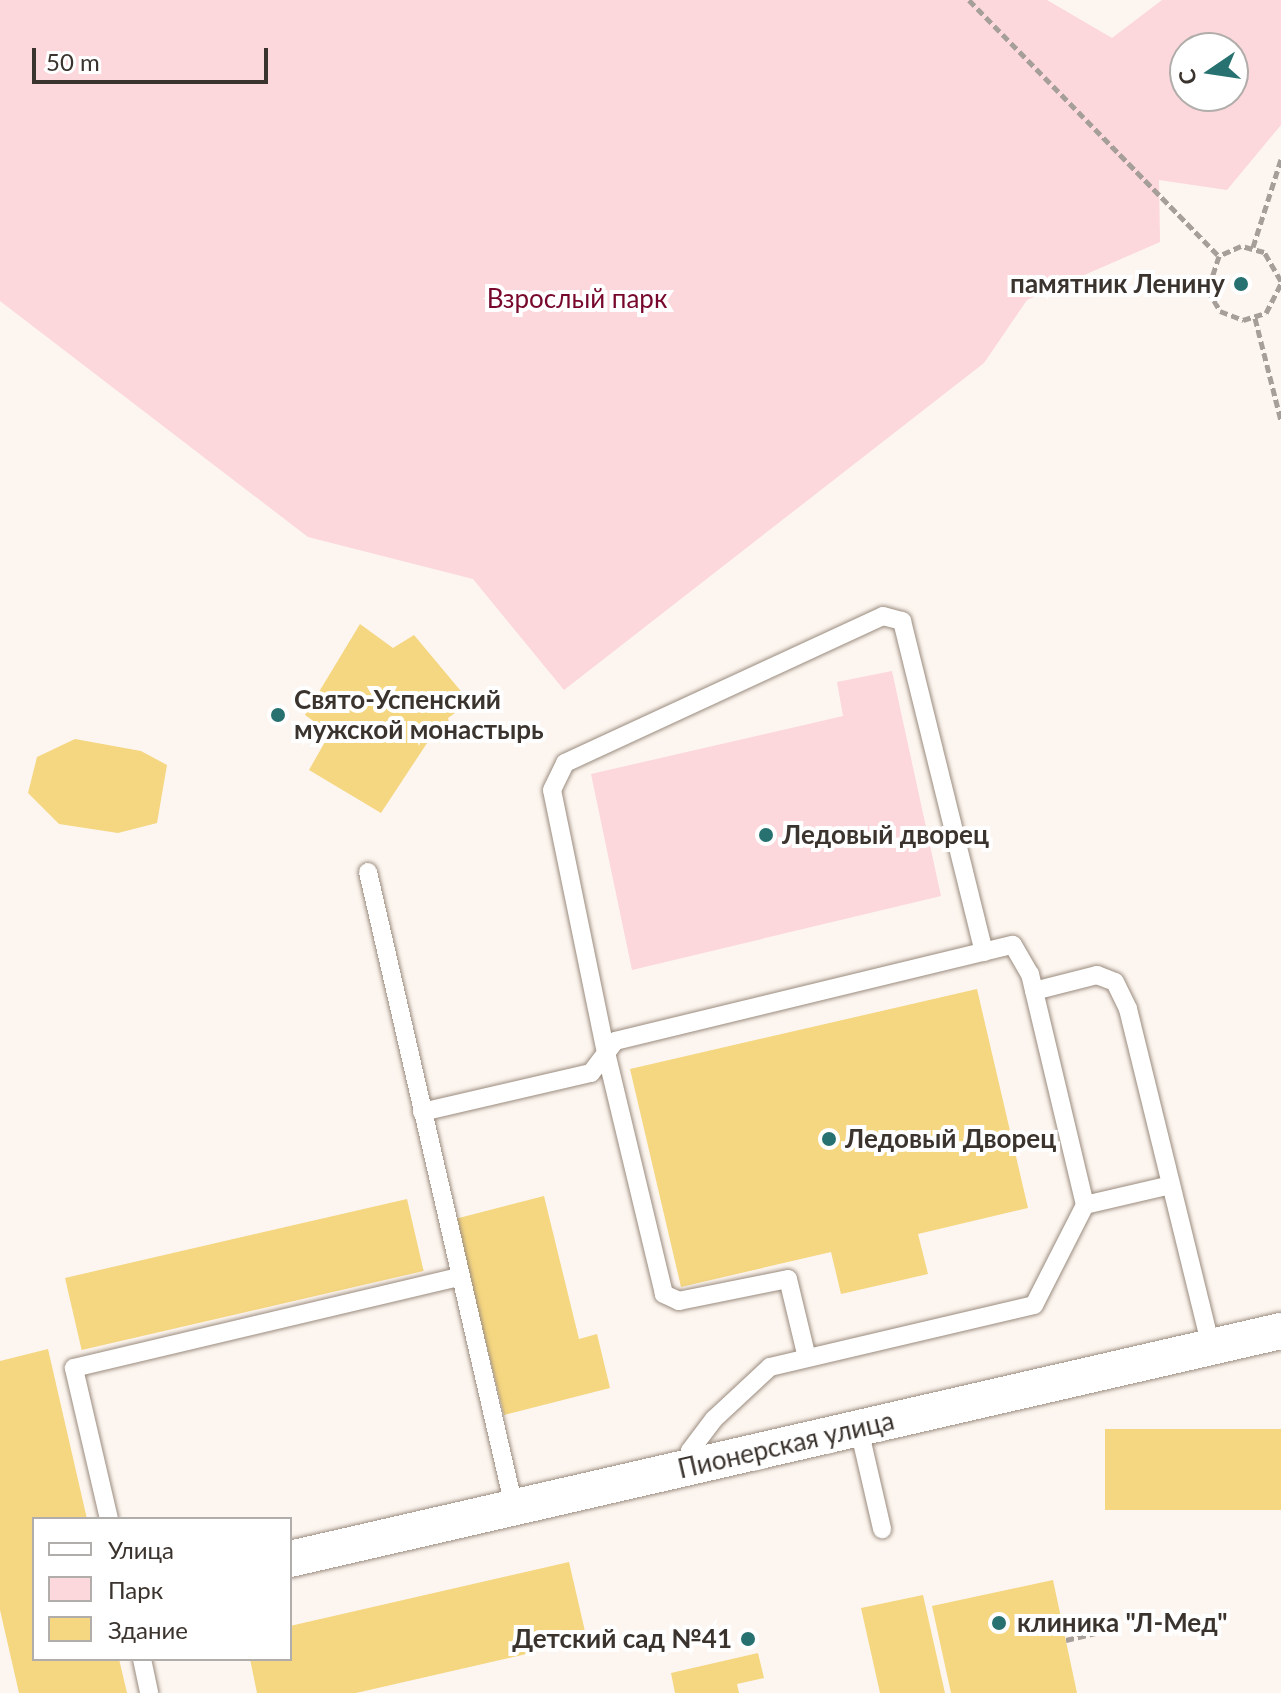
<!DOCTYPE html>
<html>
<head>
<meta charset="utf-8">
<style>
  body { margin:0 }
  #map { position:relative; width:1281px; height:1693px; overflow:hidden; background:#fdf6f0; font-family:Lato,sans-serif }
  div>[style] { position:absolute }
  .green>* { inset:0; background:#fcd7db }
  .building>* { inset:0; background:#f5d681; transform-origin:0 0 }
  .path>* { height:5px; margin-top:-2.5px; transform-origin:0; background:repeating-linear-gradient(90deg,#a59e99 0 8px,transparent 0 12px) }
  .roads { filter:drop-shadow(0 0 2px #9a8b7e) drop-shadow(0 0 2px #9a8b7e) }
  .service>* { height:18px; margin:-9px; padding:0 9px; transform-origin:9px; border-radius:9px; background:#fff }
  .minor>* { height:36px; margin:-18px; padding:0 18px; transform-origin:18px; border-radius:18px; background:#fff }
  .dots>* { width:22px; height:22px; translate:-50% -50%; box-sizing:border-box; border:4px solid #fff; border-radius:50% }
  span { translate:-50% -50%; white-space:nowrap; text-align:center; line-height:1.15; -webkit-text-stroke:8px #fff; paint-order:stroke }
  .poi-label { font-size:26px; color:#3a332e; font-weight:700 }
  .right { translate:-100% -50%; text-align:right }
  .left { translate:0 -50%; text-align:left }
  .park-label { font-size:26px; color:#77082b }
  .street-label { font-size:26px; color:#3a332e }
  .legend { position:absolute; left:32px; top:1517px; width:260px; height:144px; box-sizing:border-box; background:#fff; border:2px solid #b0adab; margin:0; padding:10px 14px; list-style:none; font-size:24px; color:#3a332e }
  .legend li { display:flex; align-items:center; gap:16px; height:40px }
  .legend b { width:40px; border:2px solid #b0adab }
  .north { position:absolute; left:1169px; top:32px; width:80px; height:80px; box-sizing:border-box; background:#fff; border:2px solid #b0adab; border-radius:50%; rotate:257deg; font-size:22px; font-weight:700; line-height:32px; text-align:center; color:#3a332e }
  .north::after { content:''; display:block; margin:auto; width:28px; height:36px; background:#277271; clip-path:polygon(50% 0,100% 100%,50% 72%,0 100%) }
  .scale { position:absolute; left:32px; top:48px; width:236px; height:36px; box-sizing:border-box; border:4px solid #3a332e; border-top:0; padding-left:10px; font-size:24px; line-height:28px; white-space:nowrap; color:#3a332e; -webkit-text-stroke:6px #fff; paint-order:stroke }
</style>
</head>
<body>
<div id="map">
  <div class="green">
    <div style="clip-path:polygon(evenodd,0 0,1047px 0,1112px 38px,1162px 0,1281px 0,1281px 125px,1227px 190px,1159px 180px,1160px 242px,1027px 300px,984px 363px,564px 690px,473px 579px,308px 537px,0 301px,0 0,1185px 48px,1233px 48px,1233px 96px,1185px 96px,1185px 48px)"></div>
    <div style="clip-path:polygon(892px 671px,941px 896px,632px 970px,591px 774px,843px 716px,837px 682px)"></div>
  </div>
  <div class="building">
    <div style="clip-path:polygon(360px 624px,393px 648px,414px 635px,470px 702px,448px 718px,451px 729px,439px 743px,433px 734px,381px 813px,309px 770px,330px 733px,305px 715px)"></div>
    <div style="clip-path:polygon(75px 739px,141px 751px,167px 765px,157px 823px,118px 833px,59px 824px,28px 793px,37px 757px)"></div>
    <div style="clip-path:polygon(977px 989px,1028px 1208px,918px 1234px,928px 1274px,841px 1294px,831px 1252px,681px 1287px,630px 1069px)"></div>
    <div style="clip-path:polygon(544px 1196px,579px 1339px,597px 1334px,610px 1388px,504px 1415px,455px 1219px)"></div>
    <div style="left:407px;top:1199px;width:74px;height:351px;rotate:77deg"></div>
    <div style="clip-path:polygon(48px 1349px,87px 1519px,34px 1519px,34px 1659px,119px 1659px,127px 1693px,19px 1693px,0 1610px,0 1361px)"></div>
    <div style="left:1281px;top:1429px;width:81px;height:176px;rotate:90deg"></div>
    <div style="clip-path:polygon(569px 1562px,587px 1640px,356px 1693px,257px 1693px,250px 1659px,290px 1659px,290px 1626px)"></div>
    <div style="clip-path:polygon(1053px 1580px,1077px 1693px,951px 1693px,932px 1606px)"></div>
    <div style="clip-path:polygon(923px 1595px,945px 1693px,880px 1693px,861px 1608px)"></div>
    <div style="clip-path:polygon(758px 1653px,764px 1678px,737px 1684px,739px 1693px,675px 1693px,671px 1673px)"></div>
  </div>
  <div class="path">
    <div style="left:969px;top:0;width:358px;rotate:45.7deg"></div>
    <div style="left:1253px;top:247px;width:92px;rotate:-72.3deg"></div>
    <div style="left:1281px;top:281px;width:34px;rotate:-120deg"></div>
    <div style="left:1264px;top:252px;width:24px;rotate:-165deg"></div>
    <div style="left:1241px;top:246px;width:24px;rotate:156deg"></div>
    <div style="left:1219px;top:256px;width:36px;rotate:108deg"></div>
    <div style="left:1208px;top:290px;width:24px;rotate:60deg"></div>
    <div style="left:1220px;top:311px;width:25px;rotate:21deg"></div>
    <div style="left:1243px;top:320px;width:24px;rotate:-17deg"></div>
    <div style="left:1266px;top:313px;width:34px;rotate:-63deg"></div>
    <div style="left:1255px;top:318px;width:106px;rotate:75.8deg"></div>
    <div style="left:1066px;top:1640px;width:52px;rotate:-13.2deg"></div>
  </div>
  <div class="roads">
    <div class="service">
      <div style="left:368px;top:872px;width:652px;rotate:77.05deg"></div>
      <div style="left:1034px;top:991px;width:65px;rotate:-14.3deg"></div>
      <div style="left:1097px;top:975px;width:19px;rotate:21deg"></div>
      <div style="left:1115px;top:982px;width:30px;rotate:64deg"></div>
      <div style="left:1128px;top:1009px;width:348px;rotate:76.2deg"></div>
      <div style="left:422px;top:1112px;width:173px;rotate:-13deg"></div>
      <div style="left:591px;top:1073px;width:40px;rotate:-53deg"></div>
      <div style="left:615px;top:1041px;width:409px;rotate:-13.6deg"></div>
      <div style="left:1013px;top:945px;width:34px;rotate:60deg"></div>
      <div style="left:1030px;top:974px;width:237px;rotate:76.6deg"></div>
      <div style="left:1085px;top:1205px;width:112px;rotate:117deg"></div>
      <div style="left:1034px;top:1305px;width:271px;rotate:166.8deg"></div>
      <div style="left:770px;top:1367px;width:76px;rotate:137.1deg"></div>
      <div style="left:714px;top:1419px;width:40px;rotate:127deg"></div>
      <div style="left:690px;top:1451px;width:16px;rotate:75deg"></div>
      <div style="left:1085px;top:1205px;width:88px;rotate:-13.1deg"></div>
      <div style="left:807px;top:1358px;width:81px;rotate:-103.5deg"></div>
      <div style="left:788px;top:1279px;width:111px;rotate:168.6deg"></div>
      <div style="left:679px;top:1301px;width:17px;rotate:-155deg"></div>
      <div style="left:664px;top:1294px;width:248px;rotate:-103.5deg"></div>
      <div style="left:606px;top:1053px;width:268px;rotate:-101.6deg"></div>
      <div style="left:552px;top:790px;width:30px;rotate:-64deg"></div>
      <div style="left:565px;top:763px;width:350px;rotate:-24.8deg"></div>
      <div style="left:883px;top:616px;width:20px;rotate:15deg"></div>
      <div style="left:902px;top:621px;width:341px;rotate:76.1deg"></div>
      <div style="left:859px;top:1429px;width:103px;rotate:77deg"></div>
      <div style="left:109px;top:1519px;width:155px;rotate:-103.1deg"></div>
      <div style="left:74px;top:1368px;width:396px;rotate:-13.3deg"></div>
      <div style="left:142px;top:1659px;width:35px;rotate:78deg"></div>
    </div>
    <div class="minor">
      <div style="left:290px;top:1559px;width:1017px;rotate:-12.96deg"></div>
    </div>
  </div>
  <div class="dots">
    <div style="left:1241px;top:284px;background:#277271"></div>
    <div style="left:278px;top:715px;background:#277271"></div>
    <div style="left:766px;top:835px;background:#277271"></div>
    <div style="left:829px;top:1139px;background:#277271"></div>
    <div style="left:999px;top:1623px;background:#277271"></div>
    <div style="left:748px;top:1639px;background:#277271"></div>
  </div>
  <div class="poi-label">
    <span class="right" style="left:1225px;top:284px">памятник Ленину</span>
    <span class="left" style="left:294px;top:715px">Свято-Успенский<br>мужской монастырь</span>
    <span class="left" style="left:782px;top:835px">Ледовый дворец</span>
    <span class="left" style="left:845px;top:1139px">Ледовый Дворец</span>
    <span class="left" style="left:1017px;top:1623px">клиника "Л-Мед"</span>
    <span class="right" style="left:732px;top:1639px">Детский сад №41</span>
  </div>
  <div class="park-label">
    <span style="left:577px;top:299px">Взрослый парк</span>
  </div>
  <div class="street-label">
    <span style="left:786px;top:1445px;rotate:-13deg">Пионерская улица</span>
  </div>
  <ul class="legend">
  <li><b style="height:10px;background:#fff"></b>Улица</li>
  <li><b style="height:22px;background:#fcd7db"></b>Парк</li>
  <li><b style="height:22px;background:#f5d681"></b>Здание</li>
  </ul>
  <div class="north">С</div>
  <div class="scale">50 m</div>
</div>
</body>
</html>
